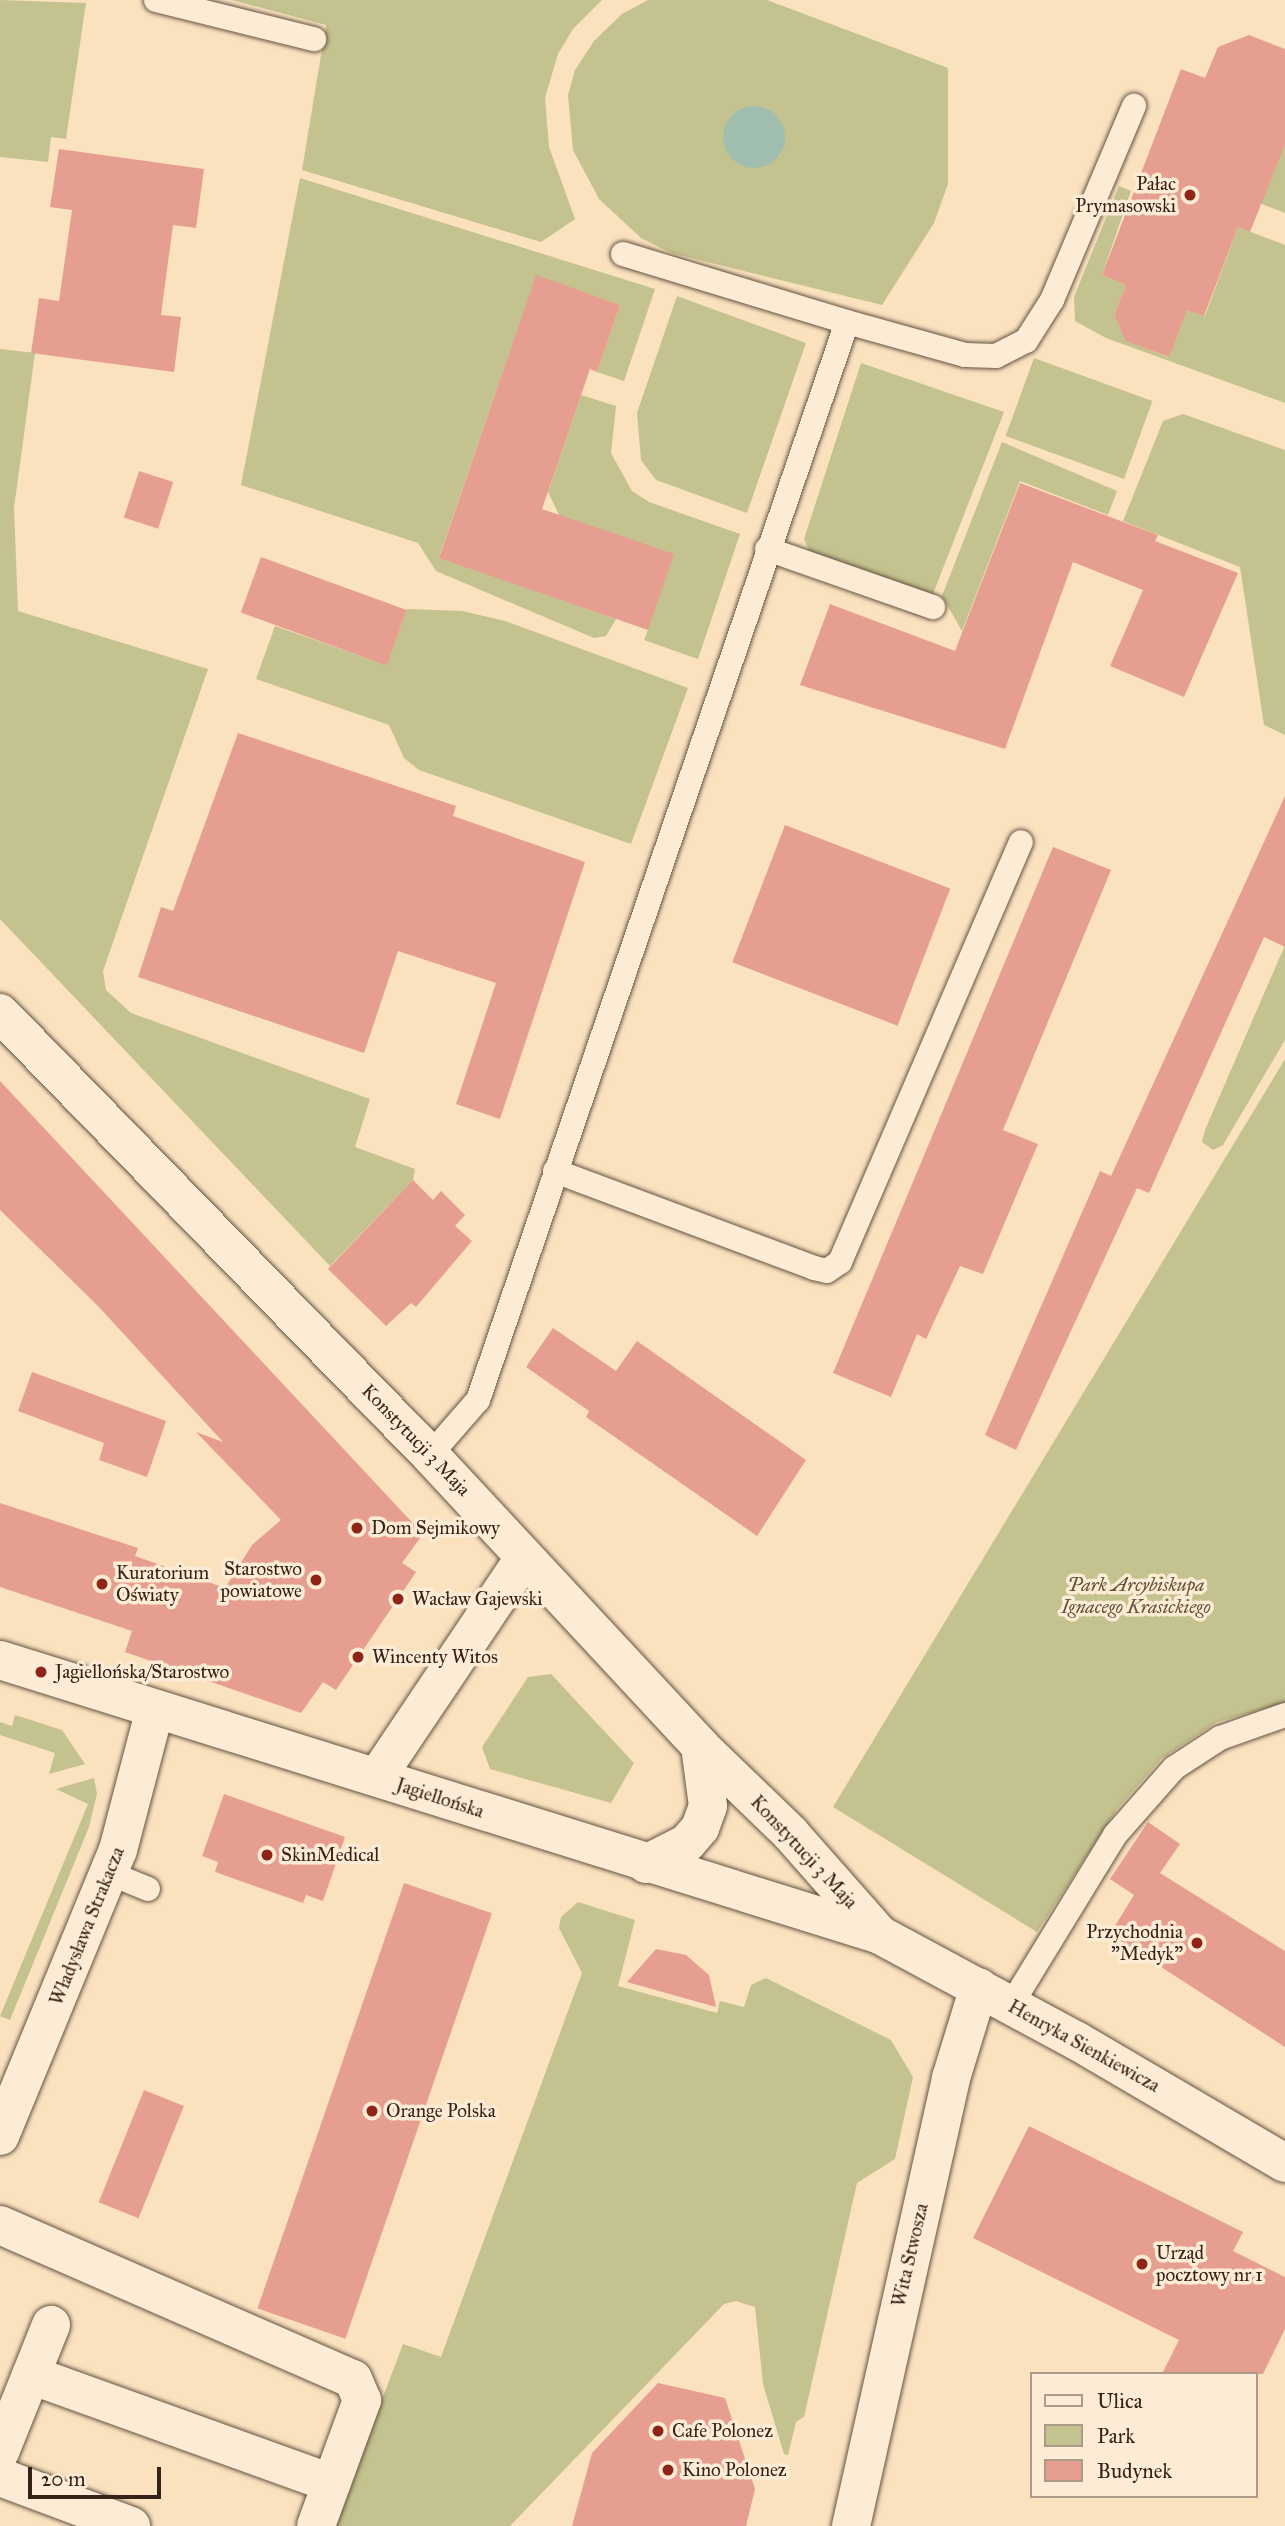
<!DOCTYPE html>
<html>
<head>
<meta charset="utf-8">
<style>
  body { margin:0 }
  #map { position:relative; width:1285px; height:2526px; overflow:hidden; background:#fae2bf; font-family:"IM FELL Great Primer",serif }
  div>[style] { position:absolute }
  .green>* { inset:0; background:#c4c28e; transform-origin:0 0 }
  .water>* { inset:0; background:#9fbeae }
  .round { border-radius:50% }
  .building>* { inset:0; background:#e69e90; transform-origin:0 0 }
  .roads { filter:drop-shadow(0 0 2px #665242) drop-shadow(0 0 2px #665242) }
  .service>* { height:24px; margin:-12px; padding:0 12px; transform-origin:12px; border-radius:12px; background:#fcecd5 }
  .minor>* { height:38px; margin:-19px; padding:0 19px; transform-origin:19px; border-radius:19px; background:#fcecd5 }
  .tertiary>* { height:38px; margin:-19px; padding:0 19px; transform-origin:19px; border-radius:19px; background:#fcecd5 }
  .dots>* { width:19px; height:19px; translate:-50% -50%; box-sizing:border-box; border:4px solid #fcecd5; border-radius:50% }
  span { translate:-50% -50%; white-space:nowrap; text-align:center; line-height:1.15; -webkit-text-stroke:7px #fcecd5; paint-order:stroke }
  .poi-label { font-size:19px; color:#352218 }
  .right { translate:-100% -50%; text-align:right }
  .left { translate:0 -50%; text-align:left }
  .street-label { font-size:19px; color:#352218 }
  .park-label { font-size:19px; color:#60523b; font-style:italic }
  .legend { position:absolute; left:1030px; top:2372px; width:228px; height:126px; box-sizing:border-box; background:#fcecd5; border:2px solid #ac9b89; margin:0; padding:9px 12px; list-style:none; font-size:21px; color:#352218 }
  .legend li { display:flex; align-items:center; gap:14px; height:35px }
  .legend b { width:35px; border:2px solid #ac9b89 }
  .scale { position:absolute; left:28px; top:2467px; width:133px; height:32px; box-sizing:border-box; border:4px solid #352218; border-top:0; padding-left:9px; font-size:21px; line-height:24px; white-space:nowrap; color:#352218; -webkit-text-stroke:5px #fcecd5; paint-order:stroke }
</style>
</head>
<body>
<div id="map">
  <div class="green">
    <div style="clip-path:polygon(0 0,86px 3px,66px 139px,51px 137px,48px 162px,0 157px)"></div>
    <div style="clip-path:polygon(232px 0,602px 0,573px 29px,558px 54px,545px 98px,549px 147px,575px 219px,541px 242px,302px 170px,326px 25px)"></div>
    <div style="clip-path:polygon(648px 0,767px 0,948px 68px,948px 184px,934px 223px,882px 305px,671px 253px,641px 238px,599px 199px,573px 150px,568px 95px,575px 70px,594px 41px,622px 14px)"></div>
    <div style="clip-path:polygon(1285px 144px,1285px 213px,1249px 199px)"></div>
    <div style="clip-path:polygon(300px 178px,655px 289px,624px 381px,597px 372px,620px 305px,536px 276px,439px 557px,616px 619px,606px 636px,594px 638px,436px 571px,418px 543px,241px 485px)"></div>
    <div style="clip-path:polygon(1119px 186px,1131px 191px,1102px 275px,1126px 285px,1114px 315px,1121px 330px,1135px 344px,1168px 357px,1181px 307px,1205px 316px,1238px 227px,1285px 245px,1285px 403px,1106px 338px,1075px 321px,1074px 297px)"></div>
    <div style="clip-path:polygon(677px 296px,806px 343px,747px 513px,656px 480px,641px 460px,637px 413px)"></div>
    <div style="clip-path:polygon(0 349px,35px 353px,14px 508px,18px 611px,208px 669px,103px 971px,106px 990px,131px 1013px,370px 1099px,355px 1147px,415px 1169px,413px 1180px,330px 1266px,0 919px)"></div>
    <div style="left:1034px;top:358px;width:126px;height:83px;rotate:20deg"></div>
    <div style="clip-path:polygon(861px 363px,1004px 412px,933px 594px,809px 551px,804px 539px)"></div>
    <div style="clip-path:polygon(581px 395px,616px 406px,611px 453px,632px 491px,649px 502px,740px 534px,698px 659px,644px 640px,648px 630px,559px 515px,548px 492px)"></div>
    <div style="clip-path:polygon(1183px 414px,1285px 450px,1285px 735px,1264px 725px,1240px 567px,1123px 521px,1163px 421px)"></div>
    <div style="clip-path:polygon(1002px 442px,1117px 491px,1108px 515px,1020px 481px,962px 631px,942px 596px)"></div>
    <div style="clip-path:polygon(407px 609px,462px 611px,505px 621px,688px 688px,631px 844px,419px 770px,404px 758px,389px 725px,256px 679px,275px 626px,386px 665px)"></div>
    <div style="clip-path:polygon(1285px 945px,1285px 1040px,1223px 1145px,1213px 1150px,1202px 1142px,1205px 1130px)"></div>
    <div style="clip-path:polygon(1285px 1059px,1285px 1703px,1217px 1722px,1162px 1758px,1117px 1809px,1037px 1932px,833px 1807px)"></div>
    <div style="clip-path:polygon(551px 1674px,634px 1763px,611px 1803px,490px 1769px,482px 1747px,528px 1677px)"></div>
    <div style="clip-path:polygon(15px 1715px,62px 1730px,85px 1764px,49px 1774px,55px 1753px,0 1735px,0 1722px,12px 1726px)"></div>
    <div style="clip-path:polygon(94px 1778px,97px 1794px,89px 1827px,10px 2020px,0 2016px,88px 1804px,56px 1789px)"></div>
    <div style="clip-path:polygon(578px 1902px,635px 1920px,618px 1986px,717px 2013px,720px 2001px,744px 2007px,751px 1985px,766px 1978px,891px 2040px,913px 2077px,895px 2159px,857px 2183px,804px 2417px,796px 2422px,788px 2455px,784px 2454px,763px 2384px,755px 2307px,736px 2301px,724px 2304px,510px 2526px,334px 2526px,403px 2344px,441px 2357px,582px 1973px,559px 1928px,561px 1917px)"></div>
  </div>
  <div class="water">
    <div class="round" style="left:723px;top:106px;width:62px;height:62px"></div>
  </div>
  <div class="building">
    <div style="clip-path:polygon(1249px 35px,1285px 49px,1285px 144px,1250px 232px,1238px 227px,1204px 316px,1187px 310px,1169px 357px,1126px 341px,1114px 315px,1126px 285px,1102px 275px,1181px 69px,1205px 78px,1218px 47px)"></div>
    <div style="clip-path:polygon(59px 149px,204px 169px,196px 228px,173px 225px,161px 315px,181px 317px,174px 372px,31px 353px,39px 298px,59px 301px,72px 210px,50px 207px)"></div>
    <div style="clip-path:polygon(536px 275px,620px 305px,597px 372px,590px 369px,542px 509px,674px 554px,648px 630px,439px 558px)"></div>
    <div style="left:139px;top:471px;width:36px;height:49px;rotate:18deg"></div>
    <div style="clip-path:polygon(1020px 483px,1158px 535px,1155px 541px,1238px 573px,1184px 697px,1110px 666px,1143px 590px,1073px 562px,1005px 749px,800px 685px,830px 604px,955px 651px)"></div>
    <div style="left:261px;top:557px;width:155px;height:59px;rotate:20deg"></div>
    <div style="clip-path:polygon(238px 733px,456px 806px,453px 816px,585px 862px,500px 1119px,456px 1104px,496px 983px,398px 951px,364px 1053px,138px 977px,161px 907px,173px 911px)"></div>
    <div style="clip-path:polygon(1285px 796px,1285px 947px,1264px 937px,1149px 1193px,1137px 1188px,1016px 1450px,985px 1435px,1100px 1171px,1111px 1176px)"></div>
    <div style="left:785px;top:825px;width:177px;height:147px;rotate:21deg"></div>
    <div style="clip-path:polygon(1053px 847px,1111px 870px,1003px 1130px,1038px 1144px,983px 1274px,960px 1266px,926px 1339px,917px 1334px,891px 1397px,833px 1373px)"></div>
    <div style="clip-path:polygon(0 1081px,423px 1534px,402px 1563px,416px 1572px,336px 1690px,323px 1682px,301px 1713px,125px 1652px,132px 1631px,0 1587px,0 1503px,138px 1548px,135px 1556px,225px 1588px,252px 1545px,281px 1520px,196px 1432px,223px 1442px,98px 1306px,0 1210px)"></div>
    <div style="clip-path:polygon(413px 1180px,433px 1200px,441px 1191px,465px 1215px,455px 1226px,472px 1241px,416px 1307px,411px 1303px,386px 1326px,328px 1269px)"></div>
    <div style="clip-path:polygon(553px 1328px,616px 1371px,637px 1341px,806px 1460px,757px 1536px,586px 1417px,589px 1411px,526px 1367px)"></div>
    <div style="clip-path:polygon(32px 1372px,166px 1421px,147px 1477px,99px 1460px,104px 1443px,18px 1411px)"></div>
    <div style="clip-path:polygon(224px 1794px,345px 1837px,323px 1901px,306px 1895px,303px 1903px,215px 1872px,218px 1862px,202px 1856px)"></div>
    <div style="clip-path:polygon(1148px 1822px,1180px 1844px,1160px 1873px,1285px 1951px,1285px 2047px,1110px 1934px,1134px 1895px,1110px 1879px)"></div>
    <div style="left:404px;top:1883px;width:93px;height:450px;rotate:19deg"></div>
    <div style="clip-path:polygon(656px 1949px,686px 1955px,709px 1975px,716px 2007px,627px 1982px)"></div>
    <div style="left:144px;top:2090px;width:43px;height:121px;rotate:22deg"></div>
    <div style="clip-path:polygon(1029px 2126px,1243px 2232px,1233px 2251px,1285px 2277px,1285px 2329px,1263px 2374px,1162px 2374px,1179px 2340px,973px 2238px)"></div>
    <div style="clip-path:polygon(658px 2383px,725px 2398px,755px 2489px,746px 2526px,572px 2526px,592px 2453px)"></div>
  </div>
  <div class="roads">
    <div class="service">
      <div style="left:156px;top:0;width:163px;rotate:13.9deg"></div>
      <div style="left:623px;top:254px;width:234px;rotate:16.9deg"></div>
      <div style="left:767px;top:549px;width:176px;rotate:19.3deg"></div>
      <div style="left:555px;top:1171px;width:277px;rotate:20.5deg"></div>
      <div style="left:814px;top:1268px;width:13px;rotate:13deg"></div>
      <div style="left:827px;top:1271px;width:16px;rotate:-35deg"></div>
      <div style="left:840px;top:1262px;width:457px;rotate:-66.7deg"></div>
      <div style="left:430px;top:1455px;width:73px;rotate:-48.9deg"></div>
      <div style="left:478px;top:1400px;width:1139px;rotate:-71.1deg"></div>
      <div style="left:847px;top:322px;width:123px;rotate:15.6deg"></div>
      <div style="left:965px;top:355px;width:31px;rotate:2deg"></div>
      <div style="left:996px;top:356px;width:34px;rotate:-27deg"></div>
      <div style="left:1026px;top:341px;width:49px;rotate:-57.6deg"></div>
      <div style="left:1052px;top:300px;width:211px;rotate:-67.1deg"></div>
      <div style="left:109px;top:1873px;width:42px;rotate:22.3deg"></div>
      <div style="left:1011px;top:2005px;width:199px;rotate:-58.5deg"></div>
      <div style="left:1115px;top:1835px;width:89px;rotate:-48.6deg"></div>
      <div style="left:1174px;top:1768px;width:55px;rotate:-33.1deg"></div>
      <div style="left:1220px;top:1738px;width:69px;rotate:-19.5deg"></div>
    </div>
    <div class="minor">
      <div style="left:377px;top:1777px;width:264px;rotate:-56.1deg"></div>
      <div style="left:0;top:2136px;width:309px;rotate:-67.6deg"></div>
      <div style="left:118px;top:1850px;width:146px;rotate:-75.3deg"></div>
      <div style="left:0;top:2225px;width:385px;rotate:23.6deg"></div>
      <div style="left:353px;top:2379px;width:23px;rotate:67deg"></div>
      <div style="left:362px;top:2400px;width:134px;rotate:110.1deg"></div>
      <div style="left:31px;top:2375px;width:54px;rotate:-68.2deg"></div>
      <div style="left:0;top:2452px;width:83px;rotate:-68.1deg"></div>
      <div style="left:31px;top:2375px;width:319px;rotate:19.8deg"></div>
      <div style="left:0;top:2477px;width:140px;rotate:20.5deg"></div>
      <div style="left:851px;top:2526px;width:459px;rotate:-77.4deg"></div>
      <div style="left:951px;top:2078px;width:95px;rotate:-72.9deg"></div>
    </div>
    <div class="tertiary">
      <div style="left:0;top:1013px;width:617px;rotate:45.79deg"></div>
      <div style="left:430px;top:1455px;width:397px;rotate:47.1deg"></div>
      <div style="left:700px;top:1746px;width:125px;rotate:44deg"></div>
      <div style="left:790px;top:1833px;width:136px;rotate:48.6deg"></div>
      <div style="left:0;top:1660px;width:922px;rotate:17.35deg"></div>
      <div style="left:880px;top:1935px;width:224px;rotate:28.3deg"></div>
      <div style="left:1077px;top:2041px;width:241px;rotate:30.4deg"></div>
      <div style="left:646px;top:1864px;width:46px;rotate:-27.1deg"></div>
      <div style="left:687px;top:1843px;width:20px;rotate:-49deg"></div>
      <div style="left:700px;top:1828px;width:23px;rotate:-70deg"></div>
      <div style="left:708px;top:1806px;width:61px;rotate:-97.6deg"></div>
    </div>
  </div>
  <div class="dots">
    <div style="left:1190px;top:195px;background:#8f2418"></div>
    <div style="left:357px;top:1528px;background:#8f2418"></div>
    <div style="left:316px;top:1580px;background:#8f2418"></div>
    <div style="left:102px;top:1584px;background:#8f2418"></div>
    <div style="left:398px;top:1599px;background:#8f2418"></div>
    <div style="left:358px;top:1657px;background:#8f2418"></div>
    <div style="left:41px;top:1672px;background:#8f2418"></div>
    <div style="left:267px;top:1855px;background:#8f2418"></div>
    <div style="left:1197px;top:1943px;background:#8f2418"></div>
    <div style="left:372px;top:2111px;background:#8f2418"></div>
    <div style="left:1142px;top:2264px;background:#8f2418"></div>
    <div style="left:658px;top:2431px;background:#8f2418"></div>
    <div style="left:668px;top:2470px;background:#8f2418"></div>
  </div>
  <div class="poi-label">
    <span class="right" style="left:1176px;top:195px">Pałac<br>Prymasowski</span>
    <span class="left" style="left:371px;top:1528px">Dom Sejmikowy</span>
    <span class="right" style="left:302px;top:1580px">Starostwo<br>powiatowe</span>
    <span class="left" style="left:116px;top:1584px">Kuratorium<br>Oświaty</span>
    <span class="left" style="left:412px;top:1599px">Wacław Gajewski</span>
    <span class="left" style="left:372px;top:1657px">Wincenty Witos</span>
    <span class="left" style="left:55px;top:1672px">Jagiellońska/Starostwo</span>
    <span class="left" style="left:281px;top:1855px">SkinMedical</span>
    <span class="right" style="left:1183px;top:1943px">Przychodnia<br>"Medyk"</span>
    <span class="left" style="left:386px;top:2111px">Orange Polska</span>
    <span class="left" style="left:1156px;top:2264px">Urząd<br>pocztowy nr 1</span>
    <span class="left" style="left:672px;top:2431px">Cafe Polonez</span>
    <span class="left" style="left:682px;top:2470px">Kino Polonez</span>
  </div>
  <div class="street-label">
    <span style="left:416px;top:1440px;rotate:46deg">Konstytucji 3 Maja</span>
    <span style="left:440px;top:1798px;rotate:18deg">Jagiellońska</span>
    <span style="left:804px;top:1852px;rotate:47deg">Konstytucji 3 Maja</span>
    <span style="left:87px;top:1926px;rotate:-68deg">Władysława Strakacza</span>
    <span style="left:1084px;top:2046px;rotate:29deg">Henryka Sienkiewicza</span>
    <span style="left:910px;top:2255px;rotate:-77deg">Wita Stwosza</span>
  </div>
  <div class="park-label">
    <span style="left:1136px;top:1596px">Park Arcybiskupa<br>Ignacego Krasickiego</span>
  </div>
  <ul class="legend">
  <li><b style="height:9px;background:#fcecd5"></b>Ulica</li>
  <li><b style="height:19px;background:#c4c28e"></b>Park</li>
  <li><b style="height:19px;background:#e69e90"></b>Budynek</li>
  </ul>
  <div class="scale">20 m</div>
</div>
</body>
</html>
